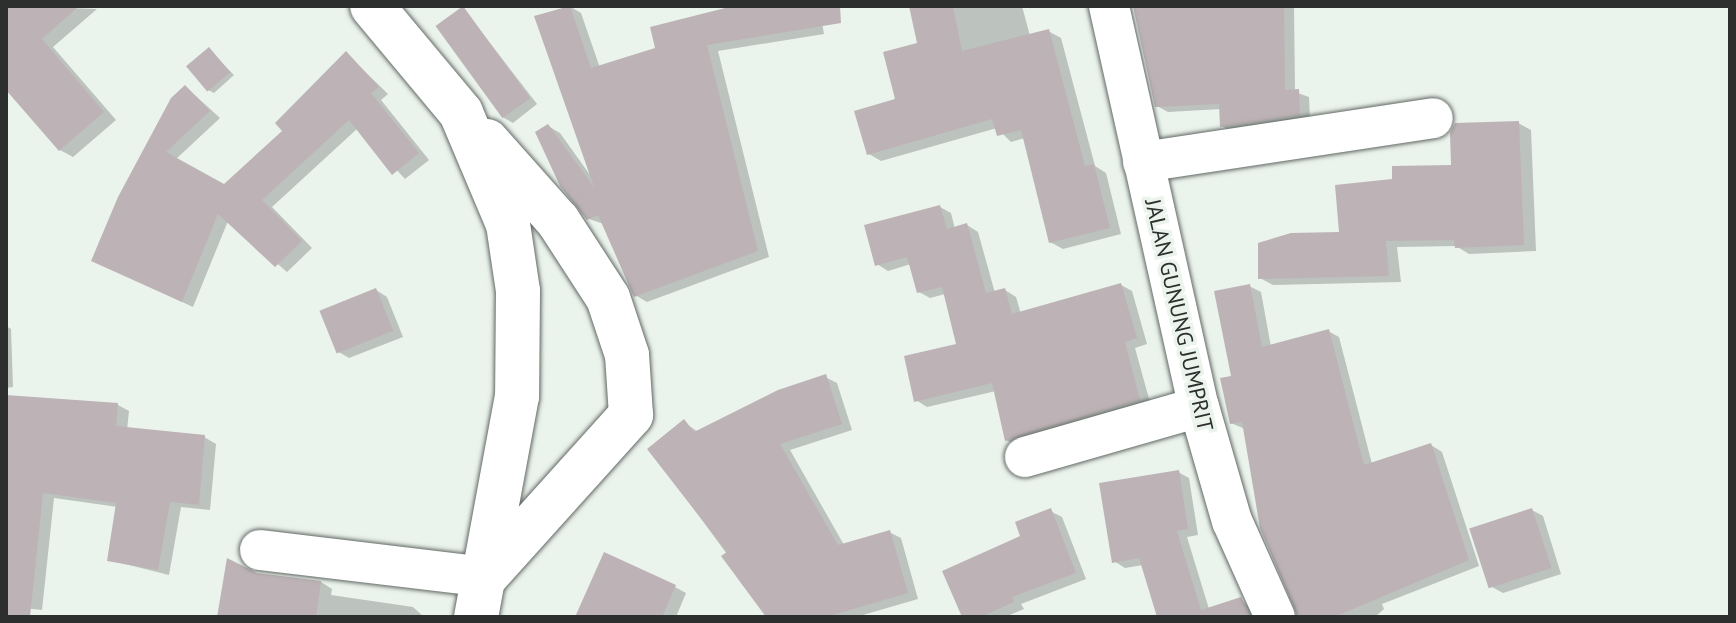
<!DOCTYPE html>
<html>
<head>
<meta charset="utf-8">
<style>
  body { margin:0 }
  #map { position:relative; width:1736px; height:623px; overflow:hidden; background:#ebf3ed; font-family:"PT Sans",sans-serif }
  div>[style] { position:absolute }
  .shadow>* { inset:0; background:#0003 }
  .building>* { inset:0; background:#bdb3b6; transform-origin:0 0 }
  .roads { filter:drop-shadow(0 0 2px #626964) drop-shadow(0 0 2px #626964) }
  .street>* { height:40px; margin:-20px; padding:0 20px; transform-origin:20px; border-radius:20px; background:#fff }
  .secondary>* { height:44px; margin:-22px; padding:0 22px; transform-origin:22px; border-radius:22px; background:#fff }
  span { translate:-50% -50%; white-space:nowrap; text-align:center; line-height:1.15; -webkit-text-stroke:7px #ebf3ed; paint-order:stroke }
  .street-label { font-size:22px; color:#2c2f2d }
  .frame { position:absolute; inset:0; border:8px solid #2c2f2d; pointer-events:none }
</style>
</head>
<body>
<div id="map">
  <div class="shadow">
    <div style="clip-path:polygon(6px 6px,97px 9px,53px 47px,116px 120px,73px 157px,60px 150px,10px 91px,6px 95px)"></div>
    <div style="clip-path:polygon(569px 6px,581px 13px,600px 68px,658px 49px,741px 6px,819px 6px,824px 34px,718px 51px,769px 257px,647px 302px,635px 295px,604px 224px,589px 219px,548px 126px,560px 133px,590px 175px,537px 17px)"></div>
    <div style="clip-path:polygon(911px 6px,1022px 6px,1030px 36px,1048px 31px,1061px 38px,1095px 166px,1106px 173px,1121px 234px,1063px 249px,1050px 242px,1025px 138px,1011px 142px,997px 128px,881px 161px,869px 154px,920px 44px)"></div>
    <div style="clip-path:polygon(1136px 6px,1294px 6px,1295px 92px,1309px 97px,1310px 120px,1232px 132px,1222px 126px,1221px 109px,1168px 112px,1157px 106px)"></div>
    <div style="clip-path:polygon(463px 8px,537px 104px,513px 123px,504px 118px)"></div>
    <div style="clip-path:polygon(209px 50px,234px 75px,214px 93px,208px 90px)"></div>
    <div style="clip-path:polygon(347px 54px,388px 94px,381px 100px,429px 160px,405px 179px,358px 128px,272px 207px,312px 248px,287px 272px,228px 221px,193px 307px,105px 266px,186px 87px,220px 118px,175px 160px,225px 186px,285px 131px)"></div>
    <div style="clip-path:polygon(1518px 123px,1531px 130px,1536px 251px,1469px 254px,1456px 246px,1397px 247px,1401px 282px,1273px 285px,1260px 278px,1341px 234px,1394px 181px,1453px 167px)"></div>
    <div style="clip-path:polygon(940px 207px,951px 213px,955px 229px,967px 225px,978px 232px,995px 293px,1005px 290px,1016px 297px,1021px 314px,1121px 285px,1132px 291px,1147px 344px,1135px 348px,1151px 406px,1018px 446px,1006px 440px,996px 391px,927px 407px,916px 400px,958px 346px,945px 294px,930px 298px,919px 292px,911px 264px,888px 271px,877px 264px)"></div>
    <div style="clip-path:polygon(1249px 286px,1261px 292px,1271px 347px,1328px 331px,1339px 337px,1372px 464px,1431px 445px,1442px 452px,1479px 566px,1382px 604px,1384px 609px,1375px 617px,1297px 617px,1245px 429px,1231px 423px,1233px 377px)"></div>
    <div style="clip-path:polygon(376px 290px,387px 297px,403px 337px,349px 358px,337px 351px)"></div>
    <div style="clip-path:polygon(6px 326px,11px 329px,13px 387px,6px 388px)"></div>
    <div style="clip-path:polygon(825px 377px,837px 383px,852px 430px,790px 450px,844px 545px,889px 532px,901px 538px,918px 599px,856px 617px,773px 617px,650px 449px,684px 422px,698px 432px)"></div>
    <div style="clip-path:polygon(6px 397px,118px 405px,129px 411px,127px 430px,204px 437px,216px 444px,210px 510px,181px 507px,169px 575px,109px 560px,118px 507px,54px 498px,42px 610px,24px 608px,24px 617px,6px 617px)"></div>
    <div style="clip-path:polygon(1178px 472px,1189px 478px,1198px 535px,1187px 537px,1209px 609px,1241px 599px,1258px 617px,1159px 617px,1143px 565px,1125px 568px,1114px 561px)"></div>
    <div style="clip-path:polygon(1532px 510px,1543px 516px,1561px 574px,1503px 593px,1492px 587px)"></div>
    <div style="clip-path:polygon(1050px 511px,1062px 517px,1086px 579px,1021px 604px,1024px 609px,1005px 617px,964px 617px,1023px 537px)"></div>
    <div style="clip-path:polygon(257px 575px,321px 582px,332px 589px,331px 595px,413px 607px,424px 617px,219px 617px)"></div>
    <div style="clip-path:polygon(675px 587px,686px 593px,676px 617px,578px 617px)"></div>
  </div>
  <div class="building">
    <div style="clip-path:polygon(6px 6px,79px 6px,42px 39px,104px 112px,59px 151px,6px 90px)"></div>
    <div style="left:463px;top:6px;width:114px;height:34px;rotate:54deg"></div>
    <div style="clip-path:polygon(570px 6px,591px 68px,655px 48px,650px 27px,733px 6px,840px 6px,841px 23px,707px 45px,758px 251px,634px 297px,598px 215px,587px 220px,560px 186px,535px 132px,548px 124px,594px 187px,534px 16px)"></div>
    <div style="clip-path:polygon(909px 6px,953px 6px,962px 51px,1049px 29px,1085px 166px,1094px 164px,1110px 228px,1049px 243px,1021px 130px,997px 136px,992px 119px,867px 155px,854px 111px,895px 99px,883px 52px,917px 43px)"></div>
    <div style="clip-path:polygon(1133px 6px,1284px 6px,1285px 90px,1299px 89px,1300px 115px,1220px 127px,1219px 104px,1155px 107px)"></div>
    <div style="left:209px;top:47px;width:33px;height:30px;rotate:50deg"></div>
    <div style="clip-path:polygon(346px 51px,379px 87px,371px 93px,419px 153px,392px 175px,349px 120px,262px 200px,302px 241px,275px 267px,218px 214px,182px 302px,91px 261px,118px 197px,171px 98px,185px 85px,210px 111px,166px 152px,224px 184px,282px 131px,275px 123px)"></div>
    <div style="clip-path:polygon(1519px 121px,1524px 245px,1455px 248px,1454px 240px,1386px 241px,1389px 276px,1258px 279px,1258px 243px,1291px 233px,1339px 232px,1335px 185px,1392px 179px,1392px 166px,1451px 165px,1450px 133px,1455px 123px)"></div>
    <div style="clip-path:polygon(940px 205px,947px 229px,967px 223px,986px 293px,1005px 288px,1012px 314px,1121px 283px,1137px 338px,1125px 342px,1140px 400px,1005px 441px,992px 383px,914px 402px,904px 356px,956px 344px,942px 287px,917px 293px,907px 257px,875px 266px,864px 225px)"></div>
    <div style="clip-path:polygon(1250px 284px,1262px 347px,1329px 329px,1364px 465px,1431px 443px,1469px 560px,1334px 617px,1298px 617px,1260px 528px,1242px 422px,1230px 424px,1220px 378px,1231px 376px,1214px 291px)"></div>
    <div style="left:376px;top:288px;width:46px;height:61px;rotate:68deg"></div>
    <div style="clip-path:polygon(826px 374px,842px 424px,780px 444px,838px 545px,890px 530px,908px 593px,826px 617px,766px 617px,721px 556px,727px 552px,647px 449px,684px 419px,694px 432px,778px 390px)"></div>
    <div style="clip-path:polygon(6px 395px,118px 403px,116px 426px,205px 435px,199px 505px,170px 502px,158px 570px,107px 561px,116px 503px,43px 493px,30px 617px,6px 617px)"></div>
    <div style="clip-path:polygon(1179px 470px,1188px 529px,1177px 531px,1201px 610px,1241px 597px,1250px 617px,1157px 617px,1139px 558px,1112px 563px,1099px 483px)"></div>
    <div style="clip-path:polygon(1051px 508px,1076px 573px,1012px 597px,1014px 602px,981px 617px,962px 617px,942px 571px,1020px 536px,1015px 522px)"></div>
    <div style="left:1532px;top:508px;width:63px;height:66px;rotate:72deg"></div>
    <div style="clip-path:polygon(604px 552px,676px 585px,662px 617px,575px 617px)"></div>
    <div style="clip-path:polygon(227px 558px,257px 573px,321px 581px,316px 617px,217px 617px)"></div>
  </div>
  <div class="roads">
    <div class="street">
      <div style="left:1109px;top:6px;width:411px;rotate:77.4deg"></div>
      <div style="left:1199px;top:407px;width:119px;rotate:73.9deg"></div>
      <div style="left:1232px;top:521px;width:105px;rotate:65.9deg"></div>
      <div style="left:1143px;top:162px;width:293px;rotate:-8.6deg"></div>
      <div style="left:1025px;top:457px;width:181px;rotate:-16deg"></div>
      <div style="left:260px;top:550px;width:227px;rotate:6.8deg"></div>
    </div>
    <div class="secondary">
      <div style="left:372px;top:6px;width:139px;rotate:50.2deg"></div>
      <div style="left:461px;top:113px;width:121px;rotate:67.1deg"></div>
      <div style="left:508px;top:224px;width:68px;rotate:81.5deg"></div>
      <div style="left:518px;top:291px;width:105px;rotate:90.5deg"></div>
      <div style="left:517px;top:396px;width:225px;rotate:100.5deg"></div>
      <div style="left:486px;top:576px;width:217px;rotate:-48deg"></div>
      <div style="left:631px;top:415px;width:60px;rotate:-93.8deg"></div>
      <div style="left:627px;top:355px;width:60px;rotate:-108.4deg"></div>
      <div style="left:608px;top:298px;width:92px;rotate:-123deg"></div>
      <div style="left:558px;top:221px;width:107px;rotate:-131.6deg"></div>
    </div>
  </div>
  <div class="street-label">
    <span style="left:1179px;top:315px;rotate:77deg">JALAN GUNUNG JUMPRIT</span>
  </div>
  <div class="frame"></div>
</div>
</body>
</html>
